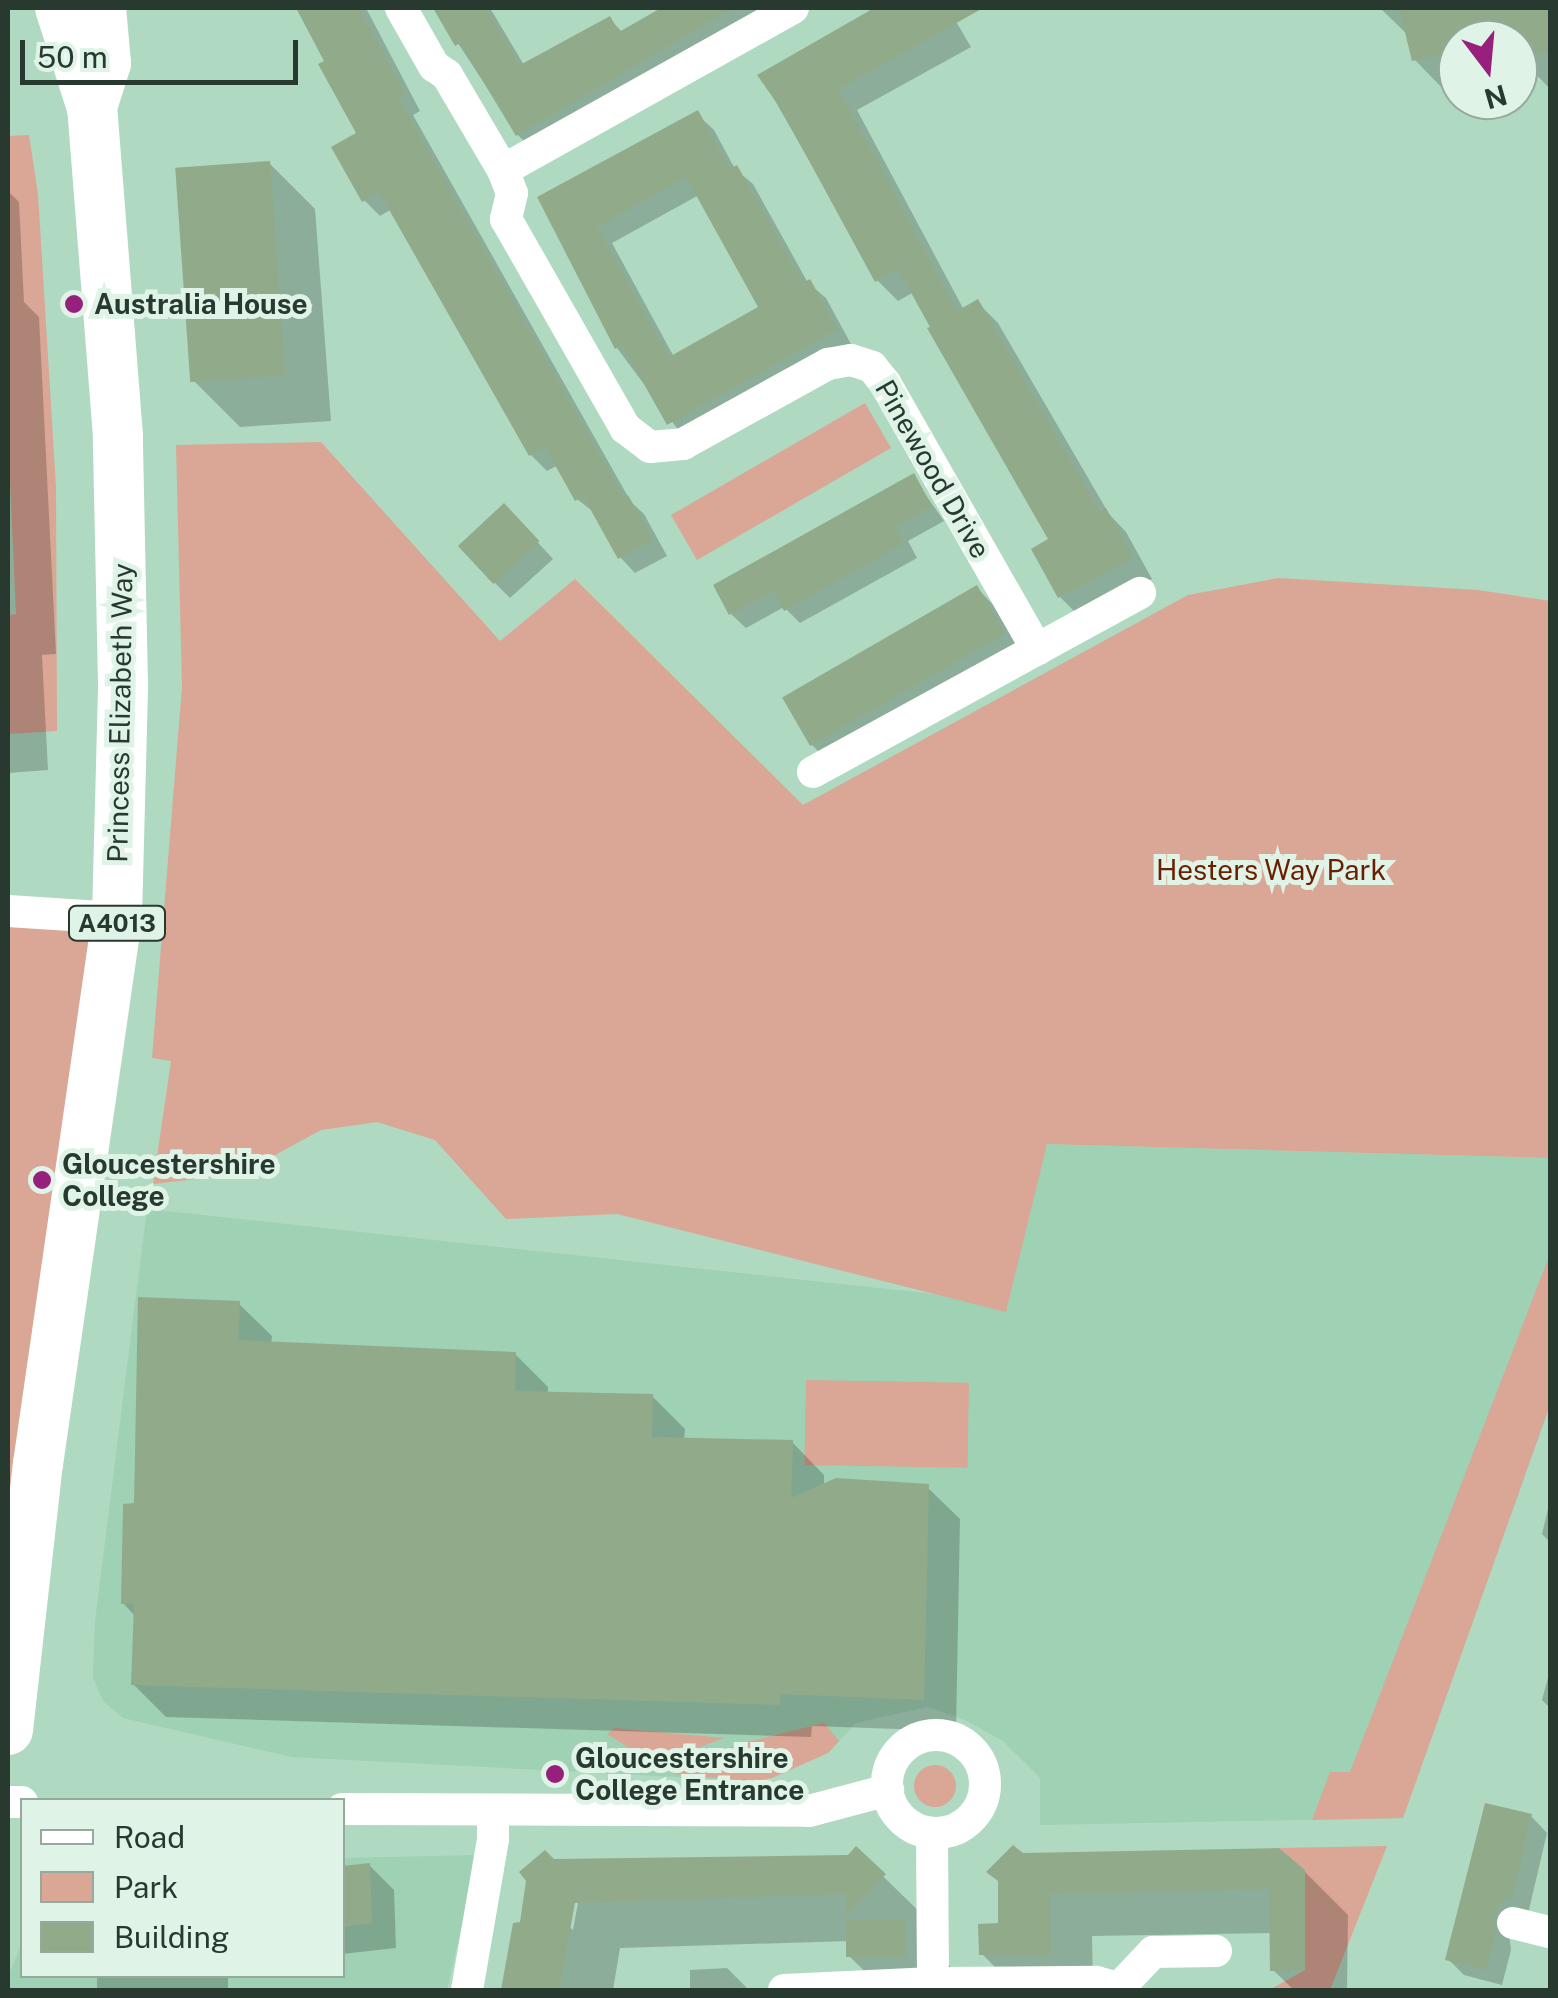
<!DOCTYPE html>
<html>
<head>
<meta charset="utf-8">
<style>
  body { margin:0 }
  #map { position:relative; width:1558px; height:1998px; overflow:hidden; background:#afd9c0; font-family:"Public Sans",sans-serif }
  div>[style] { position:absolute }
  .built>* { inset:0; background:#9fd1b4 }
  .green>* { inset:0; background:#daa695; transform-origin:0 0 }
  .round { border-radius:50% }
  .shadow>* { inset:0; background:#0003; transform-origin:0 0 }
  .building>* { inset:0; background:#91ab8a; transform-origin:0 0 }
  .street>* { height:32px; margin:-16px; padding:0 16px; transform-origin:16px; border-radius:16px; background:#fff }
  .street>.ring { margin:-16px; padding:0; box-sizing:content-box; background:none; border:32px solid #fff; border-radius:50% }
  .primary>* { height:50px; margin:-25px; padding:0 25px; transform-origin:25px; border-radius:25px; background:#fff }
  .dots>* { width:28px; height:28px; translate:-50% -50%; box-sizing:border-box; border:5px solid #dff4e7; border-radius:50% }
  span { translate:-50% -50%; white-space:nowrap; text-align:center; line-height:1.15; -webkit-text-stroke:10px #dff4e7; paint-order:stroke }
  .shield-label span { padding:2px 8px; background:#dff4e7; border:2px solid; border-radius:8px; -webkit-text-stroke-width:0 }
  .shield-label { font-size:25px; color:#28392f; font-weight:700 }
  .poi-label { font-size:28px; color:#28392f; font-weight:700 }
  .left { translate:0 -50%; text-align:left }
  .street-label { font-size:28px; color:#28392f }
  .park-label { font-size:28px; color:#6b1e00 }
  .frame { position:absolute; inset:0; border:10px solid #28392f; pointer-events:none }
  .legend { position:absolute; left:20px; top:1798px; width:325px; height:180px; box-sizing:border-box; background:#dff4e7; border:2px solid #96a99d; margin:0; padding:12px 18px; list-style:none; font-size:30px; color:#28392f }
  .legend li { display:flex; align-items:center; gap:20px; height:50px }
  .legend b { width:50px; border:2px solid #96a99d }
  .north { position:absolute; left:1438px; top:20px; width:100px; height:100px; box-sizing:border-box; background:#dff4e7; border:2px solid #96a99d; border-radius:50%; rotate:164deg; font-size:28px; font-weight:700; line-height:40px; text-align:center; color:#28392f }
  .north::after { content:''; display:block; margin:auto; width:35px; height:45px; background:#96207c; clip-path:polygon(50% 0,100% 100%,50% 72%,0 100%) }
  .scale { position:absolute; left:20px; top:40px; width:278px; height:45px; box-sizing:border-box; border:5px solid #28392f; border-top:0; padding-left:12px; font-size:30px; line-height:35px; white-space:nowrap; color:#28392f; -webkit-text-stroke:8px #dff4e7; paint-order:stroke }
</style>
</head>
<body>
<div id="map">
  <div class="built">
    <div style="clip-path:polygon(1047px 1144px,1550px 1158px,1550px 1405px,1403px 1818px,1040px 1825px,1040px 1778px,1003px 1741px,965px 1720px,928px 1707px,856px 1723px,828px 1753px,754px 1781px,292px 1757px,123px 1718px,103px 1701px,93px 1677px,95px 1621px,147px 1209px,999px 1301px)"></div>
    <div style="clip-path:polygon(478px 1855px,447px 1990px,8px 1990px,8px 1976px,22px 1943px,22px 1976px,342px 1976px,343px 1858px)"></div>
  </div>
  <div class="green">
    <div style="clip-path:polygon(29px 135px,38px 194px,56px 487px,57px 731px,8px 734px,8px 615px,16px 614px,8px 438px,8px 136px)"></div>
    <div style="left:865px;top:403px;width:52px;height:224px;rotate:60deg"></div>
    <div style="clip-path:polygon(321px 442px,500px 641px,575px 579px,803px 805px,1188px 595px,1278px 578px,1478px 590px,1550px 601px,1550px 1158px,1047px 1144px,1006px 1312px,617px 1214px,506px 1219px,435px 1140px,377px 1122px,321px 1130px,240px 1174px,153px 1184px,171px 1061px,152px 1058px,182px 687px,176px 445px)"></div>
    <div style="clip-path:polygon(8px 911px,117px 918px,8px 1730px)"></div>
    <div style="clip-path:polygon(1550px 1254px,1550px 1405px,1403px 1818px,1312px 1820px,1330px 1772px,1350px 1772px)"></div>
    <div style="left:806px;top:1380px;width:163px;height:85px;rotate:1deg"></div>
    <div style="clip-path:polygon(824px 1723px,839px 1741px,828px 1753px,772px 1778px,754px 1781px,674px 1774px,683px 1764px,743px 1743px)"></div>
    <div style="clip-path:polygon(615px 1728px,724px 1738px,655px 1764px,607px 1734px)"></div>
    <div class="round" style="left:914px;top:1765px;width:42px;height:42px"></div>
    <div style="clip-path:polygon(1387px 1846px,1330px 1990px,1269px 1990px,1305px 1970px,1305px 1870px,1279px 1848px)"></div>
  </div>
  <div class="shadow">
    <div style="clip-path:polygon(299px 8px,366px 8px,420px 111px,413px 115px,631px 502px,644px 514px,667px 556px,635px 573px,620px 557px,596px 514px,577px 499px,558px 465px,547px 471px,531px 455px,392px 209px,380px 216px,364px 200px,359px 134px)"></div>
    <div style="clip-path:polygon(435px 8px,490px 8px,524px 65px,610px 19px,623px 33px,665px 8px,772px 8px,534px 151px,518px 135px)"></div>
    <div style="clip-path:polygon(882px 8px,948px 8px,971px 47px,857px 110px,964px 310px,977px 302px,998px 323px,1109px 514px,1126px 532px,1152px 579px,1081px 618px,1060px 597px,1035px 550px,1052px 540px,914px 292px,898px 301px,877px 280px,761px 76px)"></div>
    <div style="clip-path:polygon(1380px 8px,1550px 8px,1550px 89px,1534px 72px,1518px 76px,1518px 40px,1458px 40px,1458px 90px,1447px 93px,1415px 60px,1409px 36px)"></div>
    <div style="clip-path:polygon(evenodd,697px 114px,714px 130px,735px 169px,753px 184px,808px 283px,826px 298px,852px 346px,685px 439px,617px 348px,540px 198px,697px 114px,699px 195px,761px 308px,674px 357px,612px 243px,699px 195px)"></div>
    <div style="clip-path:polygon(269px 163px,315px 209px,331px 421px,240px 427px,194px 381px)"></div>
    <div style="clip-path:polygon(8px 191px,19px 202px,24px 302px,39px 317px,56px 654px,42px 655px,48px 770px,8px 773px)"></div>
    <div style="clip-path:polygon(913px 477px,944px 521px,908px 541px,917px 558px,800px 623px,784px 607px,746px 628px,731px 614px)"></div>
    <div style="clip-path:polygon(520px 523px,553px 559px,510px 598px,494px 582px)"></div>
    <div style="clip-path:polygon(977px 588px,1001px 613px,1028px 659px,835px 768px,810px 743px)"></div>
    <div style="clip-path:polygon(239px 1304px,272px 1336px,271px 1344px,515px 1354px,548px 1387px,548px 1394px,652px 1396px,685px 1429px,684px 1440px,792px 1442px,824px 1475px,824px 1486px,927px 1487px,960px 1519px,956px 1731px,812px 1726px,811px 1737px,166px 1717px,133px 1684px,136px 1617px,123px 1603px,136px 1506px)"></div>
    <div style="clip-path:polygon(1548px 1509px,1550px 1510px,1550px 1542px,1542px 1534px)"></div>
    <div style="clip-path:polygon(1550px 1670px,1550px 1708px,1542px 1700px)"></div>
    <div style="clip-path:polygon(1531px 1816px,1547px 1833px,1528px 1914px,1509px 1935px,1511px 1950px,1502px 1985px,1464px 1975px,1448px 1959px)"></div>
    <div style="clip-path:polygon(evenodd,856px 1850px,930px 1922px,918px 1934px,951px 1967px,884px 1990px,849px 1956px,849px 1941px,620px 1948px,613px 1990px,512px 1990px,505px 1983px,522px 1924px,553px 1862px,849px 1857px,856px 1850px,573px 1902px,578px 1903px,573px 1930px,568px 1926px,573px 1902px)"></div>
    <div style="clip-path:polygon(1022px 1856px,1304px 1871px,1348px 1915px,1347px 1990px,1294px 1990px,1273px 1970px,1272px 1933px,1092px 1936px,1093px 1990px,1018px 1990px,982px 1954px,1000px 1925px)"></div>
    <div style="clip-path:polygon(369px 1865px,394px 1890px,396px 1948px,342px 1954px,342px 1868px)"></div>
    <div style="clip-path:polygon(727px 1968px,749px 1990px,690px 1990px,690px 1970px)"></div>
    <div style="left:97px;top:1976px;width:131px;height:14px"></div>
  </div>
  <div class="building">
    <div style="clip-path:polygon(296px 8px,359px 8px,406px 95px,399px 99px,624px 498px,628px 495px,653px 540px,618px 559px,583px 496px,575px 501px,545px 447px,529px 456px,379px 192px,362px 202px,331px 147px,356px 133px,318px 64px,324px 61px)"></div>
    <div style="clip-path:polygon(433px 8px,486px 8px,520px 65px,610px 16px,619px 32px,661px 8px,733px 8px,516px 136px,460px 43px,455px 46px)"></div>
    <div style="clip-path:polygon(874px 8px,983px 8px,839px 89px,957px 311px,978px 299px,1100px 511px,1106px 508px,1133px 558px,1058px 598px,1031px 549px,1048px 539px,927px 328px,930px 327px,898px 269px,875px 282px,781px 109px,757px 75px)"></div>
    <div style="clip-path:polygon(1399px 8px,1550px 8px,1550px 52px,1518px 60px,1518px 40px,1458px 40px,1458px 50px,1412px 61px)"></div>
    <div style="clip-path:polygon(evenodd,698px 110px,730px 169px,737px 165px,803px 283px,810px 279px,838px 329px,667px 425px,622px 345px,615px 349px,537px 197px,698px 110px,686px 177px,758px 307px,669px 357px,597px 227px,686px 177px)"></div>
    <div style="left:270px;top:161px;width:215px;height:95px;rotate:86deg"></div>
    <div style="clip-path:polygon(914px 473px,932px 506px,895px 527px,904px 543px,784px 611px,773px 591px,729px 615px,713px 585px)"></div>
    <div style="left:504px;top:503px;width:52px;height:63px;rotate:47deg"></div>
    <div style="left:977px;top:585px;width:56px;height:225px;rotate:60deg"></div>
    <div style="clip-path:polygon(138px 1297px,240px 1301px,238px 1340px,516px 1352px,515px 1391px,653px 1394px,652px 1437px,793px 1440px,791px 1498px,836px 1478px,929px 1484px,924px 1700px,780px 1694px,780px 1705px,131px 1685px,134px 1604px,121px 1604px,123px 1504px,134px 1503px)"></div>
    <div style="clip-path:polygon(1485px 1803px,1532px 1814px,1512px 1899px,1505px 1897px,1494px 1917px,1496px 1932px,1486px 1970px,1445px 1960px)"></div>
    <div style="clip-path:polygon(1013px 1845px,1023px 1853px,1279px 1848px,1305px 1870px,1305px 1970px,1270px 1971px,1269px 1889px,1050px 1894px,1051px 1955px,979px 1955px,978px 1924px,998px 1923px,998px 1881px,986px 1872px)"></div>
    <div style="clip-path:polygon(856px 1846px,886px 1874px,846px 1916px,846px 1894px,575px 1903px,559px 1990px,501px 1990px,513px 1923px,520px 1922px,526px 1881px,519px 1872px,545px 1850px,554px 1859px,848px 1855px)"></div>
    <div style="clip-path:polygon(370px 1863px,372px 1923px,342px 1927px,342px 1866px)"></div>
    <div style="left:846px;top:1919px;width:60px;height:38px"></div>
  </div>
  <div class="street">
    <div style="left:401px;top:8px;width:67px;rotate:60.4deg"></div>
    <div style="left:434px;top:66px;width:16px;rotate:35deg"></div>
    <div style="left:447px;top:75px;width:110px;rotate:59.5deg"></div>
    <div style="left:793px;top:8px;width:332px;rotate:150.8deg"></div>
    <div style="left:503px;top:170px;width:25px;rotate:69deg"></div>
    <div style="left:512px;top:193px;width:27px;rotate:103deg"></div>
    <div style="left:506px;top:219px;width:241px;rotate:60.3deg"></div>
    <div style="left:625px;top:428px;width:31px;rotate:37deg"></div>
    <div style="left:650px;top:447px;width:33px;rotate:-5deg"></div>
    <div style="left:683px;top:444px;width:166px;rotate:-28.9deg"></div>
    <div style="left:828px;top:364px;width:23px;rotate:-10deg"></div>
    <div style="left:851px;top:360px;width:22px;rotate:18deg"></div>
    <div style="left:872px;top:367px;width:21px;rotate:51deg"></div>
    <div style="left:885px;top:383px;width:307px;rotate:60.3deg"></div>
    <div style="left:813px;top:772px;width:373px;rotate:-28.7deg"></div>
    <div style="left:8px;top:911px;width:109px;rotate:3.7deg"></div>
    <div class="ring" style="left:887px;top:1735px;width:66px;height:66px"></div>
    <div style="left:8px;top:1802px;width:14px"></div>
    <div style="left:342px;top:1809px;width:467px;rotate:0.2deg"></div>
    <div style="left:809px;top:1811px;width:82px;rotate:-14.9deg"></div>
    <div style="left:932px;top:1835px;width:148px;rotate:89.6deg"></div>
    <div style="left:1513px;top:1923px;width:38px;rotate:14deg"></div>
    <div style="left:467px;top:1990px;width:153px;rotate:-80.2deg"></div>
    <div style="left:493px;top:1839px;width:26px;rotate:-90deg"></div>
    <div style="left:784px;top:1990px;width:149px;rotate:-2.7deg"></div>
    <div style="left:933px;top:1983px;width:163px;rotate:-0.4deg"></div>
    <div style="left:1096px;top:1982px;width:24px;rotate:15deg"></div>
    <div style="left:1119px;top:1988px;width:50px;rotate:-46.6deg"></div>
    <div style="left:1153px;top:1952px;width:63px;rotate:-0.9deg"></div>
  </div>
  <div class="primary">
    <div style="left:93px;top:104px;width:43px;rotate:-72.4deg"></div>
    <div style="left:106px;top:63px;width:55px;rotate:-95.2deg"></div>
    <div style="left:8px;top:1730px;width:268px;rotate:-83.6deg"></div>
    <div style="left:38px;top:1464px;width:552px;rotate:-81.77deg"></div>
    <div style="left:117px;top:918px;width:234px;rotate:-88.5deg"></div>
    <div style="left:123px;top:684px;width:248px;rotate:-91.2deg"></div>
    <div style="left:118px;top:436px;width:329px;rotate:-94.5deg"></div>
    <div style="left:92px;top:108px;width:105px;rotate:-107.7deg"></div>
  </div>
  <div class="dots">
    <div style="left:74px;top:304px;background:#96207c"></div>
    <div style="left:42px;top:1180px;background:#96207c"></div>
    <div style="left:555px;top:1774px;background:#96207c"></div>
  </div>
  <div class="shield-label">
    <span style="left:117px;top:923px">A4013</span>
  </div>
  <div class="poi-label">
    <span class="left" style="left:94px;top:304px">Australia House</span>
    <span class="left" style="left:62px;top:1180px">Gloucestershire<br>College</span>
    <span class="left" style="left:575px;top:1774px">Gloucestershire<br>College Entrance</span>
  </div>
  <div class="street-label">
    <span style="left:933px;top:469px;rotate:60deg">Pinewood Drive</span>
    <span style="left:120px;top:713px;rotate:-89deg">Princess Elizabeth Way</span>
  </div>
  <div class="park-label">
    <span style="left:1271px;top:870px">Hesters Way Park</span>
  </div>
  <div class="frame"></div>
  <ul class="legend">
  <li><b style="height:12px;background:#fff"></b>Road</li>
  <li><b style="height:28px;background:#daa695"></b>Park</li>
  <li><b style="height:28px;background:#91ab8a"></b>Building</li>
  </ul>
  <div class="north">N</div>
  <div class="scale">50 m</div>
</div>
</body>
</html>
